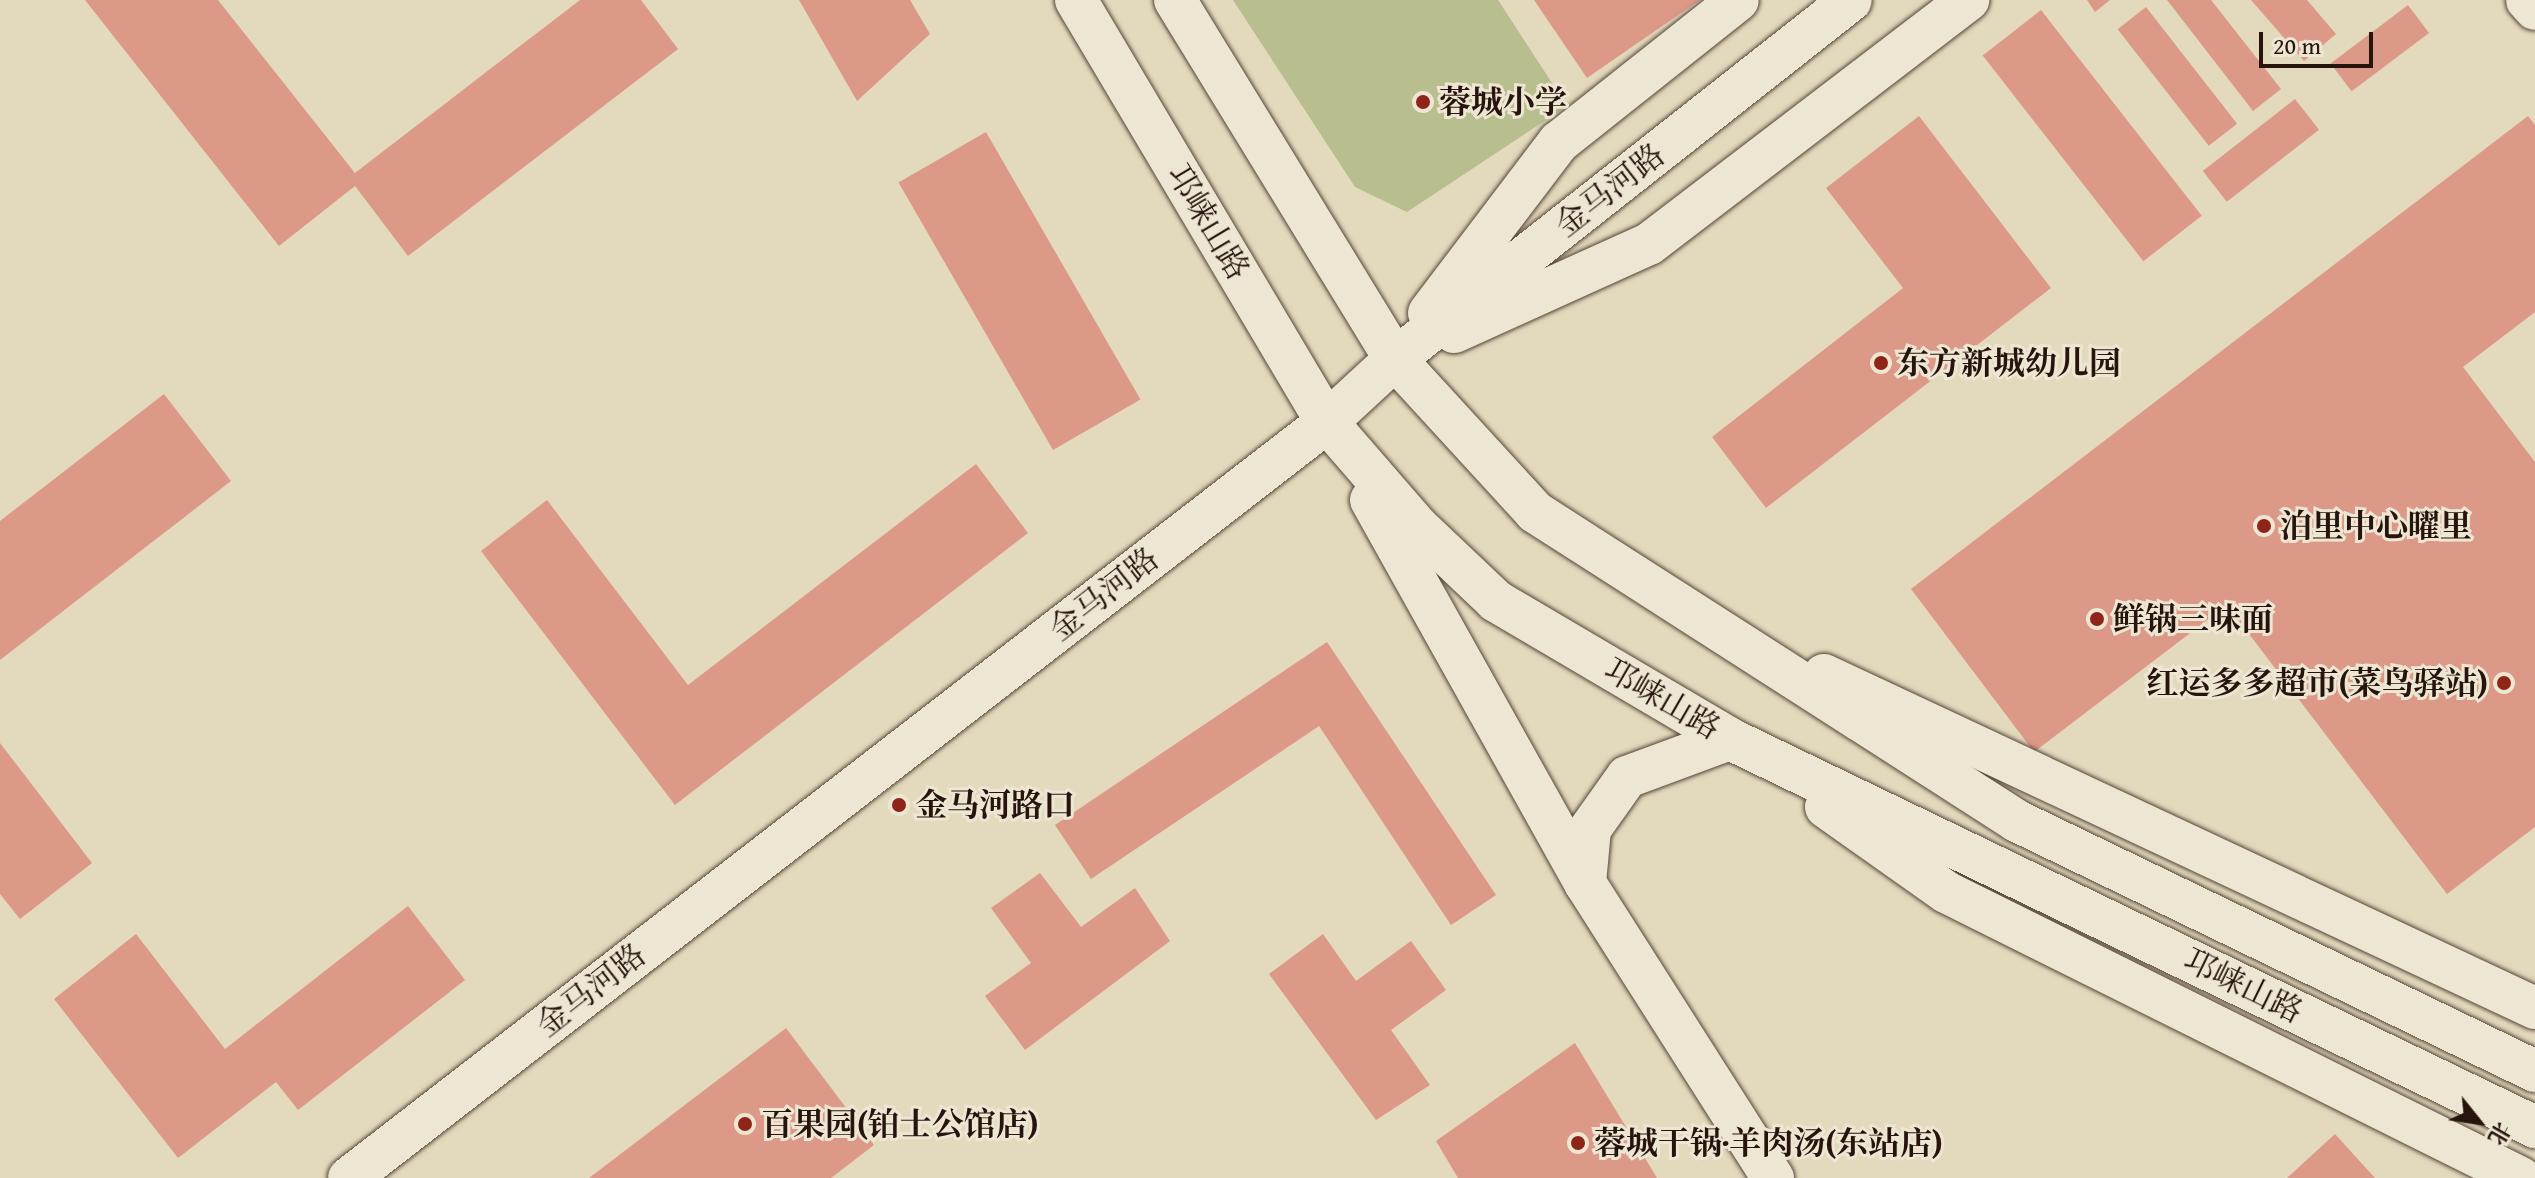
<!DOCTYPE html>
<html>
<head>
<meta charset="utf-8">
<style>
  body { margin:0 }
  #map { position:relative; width:2535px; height:1178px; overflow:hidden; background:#e3d9bc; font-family:"Gentium Book Plus","Noto Serif SC",serif }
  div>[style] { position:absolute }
  .green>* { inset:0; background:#b8be8e }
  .building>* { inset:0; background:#dc9987; transform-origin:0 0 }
  .roads { filter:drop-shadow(0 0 2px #554539) drop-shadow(0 0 2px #554539) }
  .minor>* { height:42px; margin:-21px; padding:0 21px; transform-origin:21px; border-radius:21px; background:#ede6d3 }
  .dots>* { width:22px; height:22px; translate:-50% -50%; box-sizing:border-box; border:4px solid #ede6d3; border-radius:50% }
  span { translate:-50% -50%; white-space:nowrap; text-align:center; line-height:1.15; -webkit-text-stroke:6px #ede6d3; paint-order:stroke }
  .poi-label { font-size:32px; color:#26140d; font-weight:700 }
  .left { translate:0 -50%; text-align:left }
  .right { translate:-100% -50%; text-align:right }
  .street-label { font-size:32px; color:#26140d }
  .north { position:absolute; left:2439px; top:1082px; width:80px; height:80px; -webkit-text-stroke:6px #ede6d3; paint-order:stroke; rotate:120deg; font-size:22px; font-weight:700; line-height:32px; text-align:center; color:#26140d }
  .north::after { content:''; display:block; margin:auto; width:28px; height:36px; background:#26140d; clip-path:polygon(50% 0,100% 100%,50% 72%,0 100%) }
  .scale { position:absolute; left:2259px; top:32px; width:114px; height:36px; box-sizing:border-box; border:4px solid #26140d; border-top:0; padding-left:10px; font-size:24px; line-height:28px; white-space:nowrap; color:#26140d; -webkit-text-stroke:6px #ede6d3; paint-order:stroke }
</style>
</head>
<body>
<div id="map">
  <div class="green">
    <div style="clip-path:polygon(1233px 0,1498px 0,1567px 106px,1407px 212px,1355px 187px)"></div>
  </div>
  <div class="building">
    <div style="clip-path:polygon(85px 0,218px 0,355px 173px,580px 0,641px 0,678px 49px,408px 256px,355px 186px,279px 246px)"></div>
    <div style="clip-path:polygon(799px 0,910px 0,930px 34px,857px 101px)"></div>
    <div style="clip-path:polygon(1534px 0,1700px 0,1587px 78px)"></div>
    <div style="clip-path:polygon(2087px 0,2110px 0,2095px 12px)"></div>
    <div style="clip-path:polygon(2167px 0,2211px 0,2281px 89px,2253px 111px)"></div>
    <div style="clip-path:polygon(2251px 0,2307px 0,2336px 34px,2304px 61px)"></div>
    <div style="left:2408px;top:5px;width:35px;height:97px;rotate:53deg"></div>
    <div style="left:2146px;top:7px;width:148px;height:36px;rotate:52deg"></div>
    <div style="left:2041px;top:10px;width:261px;height:74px;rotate:52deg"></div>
    <div style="left:2295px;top:99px;width:39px;height:117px;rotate:52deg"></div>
    <div style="clip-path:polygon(1919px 116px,2051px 288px,1766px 508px,1712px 437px,1903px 288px,1826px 188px)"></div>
    <div style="clip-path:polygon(2528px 116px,2535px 125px,2535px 312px,2463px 367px,2535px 462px,2535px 827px,2447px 894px,2227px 605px,2034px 752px,1911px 589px)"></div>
    <div style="left:986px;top:132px;width:309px;height:101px;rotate:60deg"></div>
    <div style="clip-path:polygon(164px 394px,231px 481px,0 660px,0 521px)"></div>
    <div style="clip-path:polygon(976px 464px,1028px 533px,675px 805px,481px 551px,547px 500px,688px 685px)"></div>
    <div style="clip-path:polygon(1327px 642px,1496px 895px,1451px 925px,1319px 726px,1091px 879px,1055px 825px)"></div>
    <div style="clip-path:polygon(0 743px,92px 863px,20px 919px,0 894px)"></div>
    <div style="clip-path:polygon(1040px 873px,1081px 927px,1135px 888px,1170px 941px,1025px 1050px,985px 996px,1031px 963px,991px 908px)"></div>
    <div style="clip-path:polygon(408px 906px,465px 980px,298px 1110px,276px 1082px,178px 1158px,54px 999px,136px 934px,225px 1049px)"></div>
    <div style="clip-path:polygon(1323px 934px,1356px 981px,1411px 941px,1446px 990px,1391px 1030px,1430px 1085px,1376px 1120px,1269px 974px)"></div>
    <div style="clip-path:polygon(786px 1028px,874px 1145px,831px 1178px,589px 1178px)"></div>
    <div style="clip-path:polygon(1575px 1043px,1657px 1178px,1458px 1178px,1436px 1141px)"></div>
    <div style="clip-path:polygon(2335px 1134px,2375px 1178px,2287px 1178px)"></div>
  </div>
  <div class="roads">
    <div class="minor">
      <div style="left:1076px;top:0;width:491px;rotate:59.3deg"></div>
      <div style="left:1327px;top:422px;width:139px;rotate:49.1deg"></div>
      <div style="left:1418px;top:527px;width:108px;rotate:43.5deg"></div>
      <div style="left:1496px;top:601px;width:272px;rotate:30.5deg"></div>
      <div style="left:1730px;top:739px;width:894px;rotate:25.73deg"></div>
      <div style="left:1175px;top:0;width:421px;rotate:58.5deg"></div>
      <div style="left:1395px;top:359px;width:207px;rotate:47.5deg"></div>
      <div style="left:1535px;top:512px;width:573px;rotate:32.66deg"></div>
      <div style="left:2017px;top:821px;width:575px;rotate:25.76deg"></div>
      <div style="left:2527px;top:0;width:12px;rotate:48deg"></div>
      <div style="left:1429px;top:313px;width:215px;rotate:-52.8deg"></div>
      <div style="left:1559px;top:142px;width:228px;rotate:-38.4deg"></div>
      <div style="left:1454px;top:332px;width:214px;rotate:-24.3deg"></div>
      <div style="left:1649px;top:244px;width:402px;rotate:-37.4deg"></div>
      <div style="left:1371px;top:500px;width:439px;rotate:60.8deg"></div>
      <div style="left:1585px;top:883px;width:350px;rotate:57.5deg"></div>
      <div style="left:1824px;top:675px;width:785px;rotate:25.1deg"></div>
      <div style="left:1826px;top:807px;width:147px;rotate:35.3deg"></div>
      <div style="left:1946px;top:892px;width:642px;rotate:26.45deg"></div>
      <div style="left:1585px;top:883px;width:54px;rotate:-84.7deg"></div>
      <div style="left:1590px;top:829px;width:64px;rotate:-54.6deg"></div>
      <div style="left:1627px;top:777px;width:110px;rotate:-20.3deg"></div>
      <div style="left:349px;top:1178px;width:1236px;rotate:-37.7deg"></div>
      <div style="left:1327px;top:422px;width:93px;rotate:-42.8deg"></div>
      <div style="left:1395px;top:359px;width:580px;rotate:-38.21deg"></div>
    </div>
  </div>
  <div class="dots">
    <div style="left:1423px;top:102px;background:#8f2418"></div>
    <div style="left:1881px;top:363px;background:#8f2418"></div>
    <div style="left:2264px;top:526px;background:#8f2418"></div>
    <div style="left:2097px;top:619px;background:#8f2418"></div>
    <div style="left:2504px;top:683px;background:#8f2418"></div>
    <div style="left:899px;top:805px;background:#8f2418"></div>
    <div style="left:745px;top:1124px;background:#8f2418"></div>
    <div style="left:1578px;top:1143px;background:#8f2418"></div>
  </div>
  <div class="poi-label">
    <span class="left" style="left:1439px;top:102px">蓉城小学</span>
    <span class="left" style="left:1897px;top:363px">东方新城幼儿园</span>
    <span class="left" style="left:2280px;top:526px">泊里中心曜里</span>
    <span class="left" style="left:2113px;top:619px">鲜锅三味面</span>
    <span class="right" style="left:2488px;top:683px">红运多多超市(菜鸟驿站)</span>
    <span class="left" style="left:915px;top:805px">金马河路口</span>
    <span class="left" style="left:761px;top:1124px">百果园(铂士公馆店)</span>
    <span class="left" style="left:1594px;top:1143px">蓉城干锅·羊肉汤(东站店)</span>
  </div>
  <div class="street-label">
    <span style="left:1610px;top:190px;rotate:-38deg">金马河路</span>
    <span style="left:1208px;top:222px;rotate:59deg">邛崃山路</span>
    <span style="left:1104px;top:594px;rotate:-38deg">金马河路</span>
    <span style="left:1662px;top:699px;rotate:30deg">邛崃山路</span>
    <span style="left:2243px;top:986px;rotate:26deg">邛崃山路</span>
    <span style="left:591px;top:990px;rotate:-38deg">金马河路</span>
  </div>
  <div class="north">北</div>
  <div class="scale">20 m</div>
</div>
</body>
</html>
